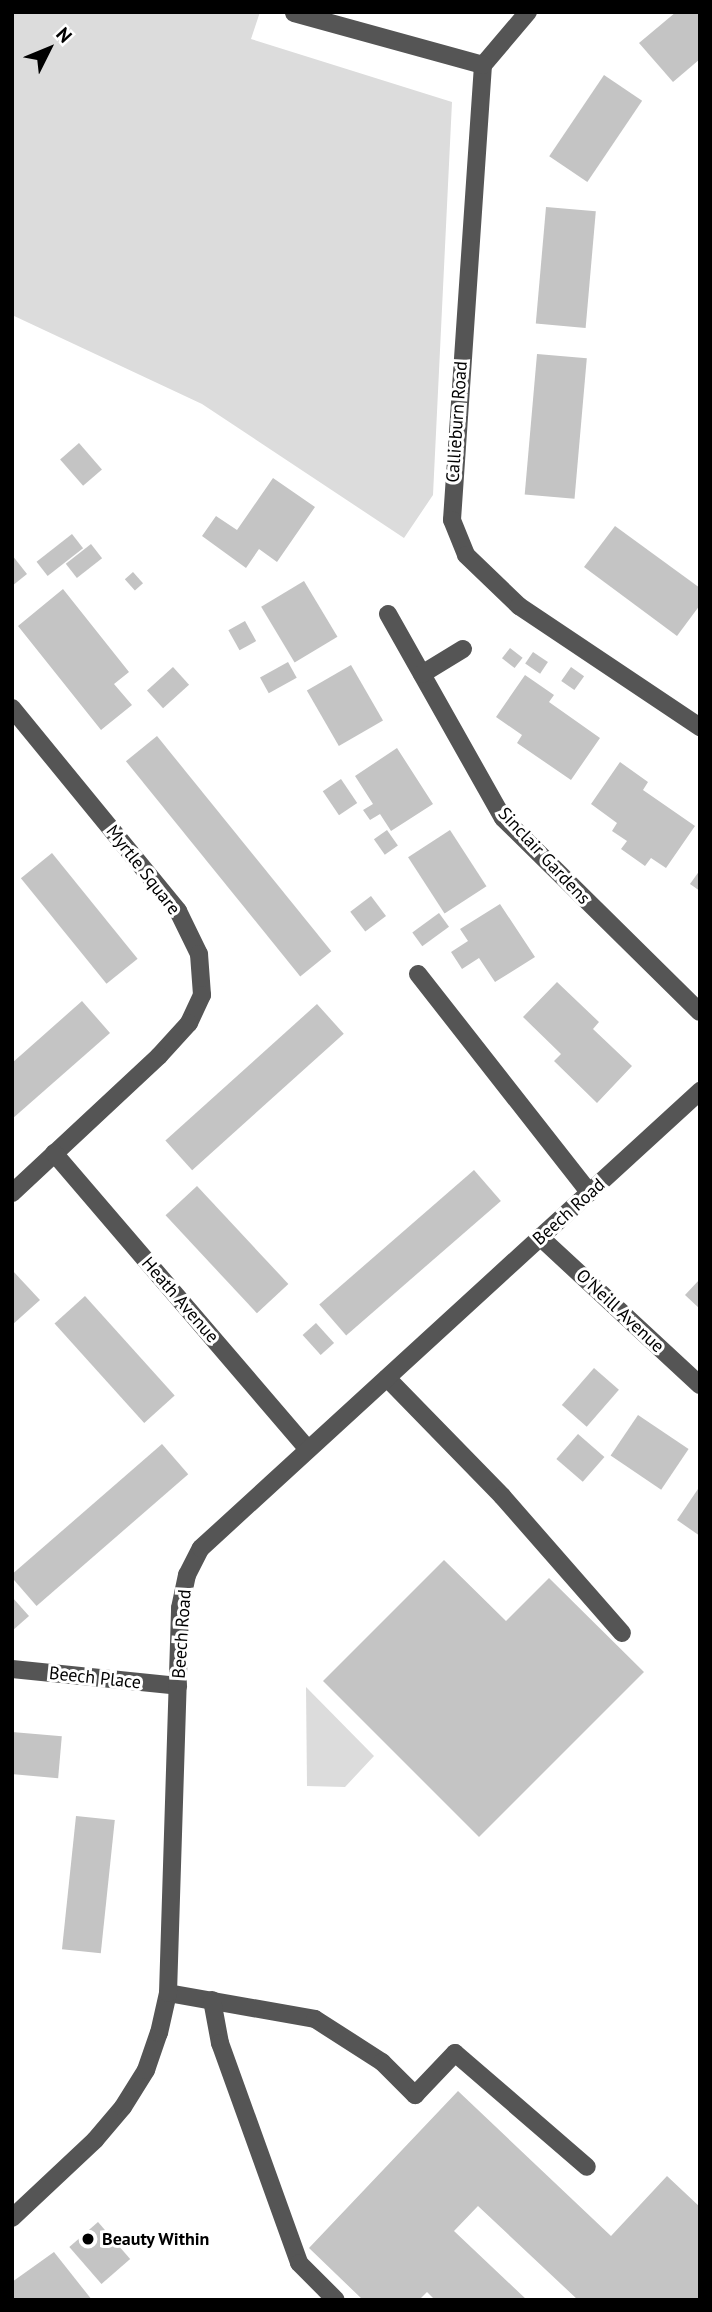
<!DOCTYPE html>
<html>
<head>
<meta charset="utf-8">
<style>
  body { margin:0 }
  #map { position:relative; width:712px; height:2312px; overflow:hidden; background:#fff; font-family:"PT Sans",sans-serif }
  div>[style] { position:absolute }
  .green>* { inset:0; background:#dcdcdc }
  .building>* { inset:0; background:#c4c4c4; transform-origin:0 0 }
  .minor>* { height:18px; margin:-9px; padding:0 9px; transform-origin:9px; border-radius:9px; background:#555 }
  .dots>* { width:19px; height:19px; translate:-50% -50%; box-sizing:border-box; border:4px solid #fff; border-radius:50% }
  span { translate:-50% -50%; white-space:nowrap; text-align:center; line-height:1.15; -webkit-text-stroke:6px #fff; paint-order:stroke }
  .street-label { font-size:18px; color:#000 }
  .poi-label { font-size:18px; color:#000; font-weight:700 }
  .left { translate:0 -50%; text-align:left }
  .frame { position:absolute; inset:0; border:14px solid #000; pointer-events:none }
  .north { position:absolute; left:14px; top:14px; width:70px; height:70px; -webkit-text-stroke:5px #fff; paint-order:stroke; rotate:47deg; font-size:19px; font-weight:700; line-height:28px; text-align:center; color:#000 }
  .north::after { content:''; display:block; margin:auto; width:24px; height:32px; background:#000; clip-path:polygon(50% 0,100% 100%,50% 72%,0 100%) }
</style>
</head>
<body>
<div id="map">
  <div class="green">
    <div style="clip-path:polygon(12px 12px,260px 12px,251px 39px,452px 102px,433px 495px,404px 538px,202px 404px,12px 315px)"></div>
    <div style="clip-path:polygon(306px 1687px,374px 1756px,345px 1787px,307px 1786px)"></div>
  </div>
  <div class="building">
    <div style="clip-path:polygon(676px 12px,700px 12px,700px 59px,673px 82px,639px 43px)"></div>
    <div style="left:604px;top:75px;width:46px;height:98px;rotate:34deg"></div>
    <div style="left:546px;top:207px;width:50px;height:117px;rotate:5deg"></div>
    <div style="left:537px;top:354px;width:50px;height:141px;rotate:5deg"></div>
    <div style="left:79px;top:443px;width:35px;height:25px;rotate:49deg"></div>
    <div style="clip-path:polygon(273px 478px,315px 507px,277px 562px,259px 549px,246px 568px,202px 536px,216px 516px,237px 530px)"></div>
    <div style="clip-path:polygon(615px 526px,700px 588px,700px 605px,677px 636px,584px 567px)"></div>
    <div style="left:72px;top:534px;width:18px;height:45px;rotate:52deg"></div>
    <div style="left:91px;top:544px;width:18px;height:32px;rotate:52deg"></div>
    <div style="clip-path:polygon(12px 555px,27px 574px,12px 586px)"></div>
    <div style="left:133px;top:572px;width:15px;height:11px;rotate:48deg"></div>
    <div style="left:304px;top:581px;width:65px;height:50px;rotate:59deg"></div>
    <div style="clip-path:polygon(63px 589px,129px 672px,114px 684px,132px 705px,101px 730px,18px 626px)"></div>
    <div style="left:245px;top:621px;width:23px;height:19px;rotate:61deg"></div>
    <div style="left:510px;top:648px;width:16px;height:13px;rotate:38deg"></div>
    <div style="left:533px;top:652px;width:18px;height:14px;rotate:34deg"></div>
    <div style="left:288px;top:662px;width:18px;height:32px;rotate:61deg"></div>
    <div style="left:351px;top:665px;width:64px;height:51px;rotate:60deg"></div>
    <div style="left:173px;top:667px;width:24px;height:35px;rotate:48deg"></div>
    <div style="left:571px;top:667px;width:16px;height:17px;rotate:35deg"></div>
    <div style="clip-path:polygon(525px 675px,554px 695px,549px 702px,600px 738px,571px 780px,517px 743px,522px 735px,496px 717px)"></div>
    <div style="left:157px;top:736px;width:277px;height:40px;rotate:51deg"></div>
    <div style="clip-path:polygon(397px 748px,433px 804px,391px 831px,380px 814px,370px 820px,363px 810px,373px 804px,355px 776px)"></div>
    <div style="clip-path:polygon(620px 762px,648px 782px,643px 790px,695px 826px,666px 868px,651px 858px,645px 866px,621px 849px,627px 841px,612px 831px,617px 823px,591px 804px)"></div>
    <div style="left:341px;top:779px;width:29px;height:22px;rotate:56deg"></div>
    <div style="left:387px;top:830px;width:19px;height:16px;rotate:55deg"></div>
    <div style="left:450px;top:830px;width:67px;height:50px;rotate:57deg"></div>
    <div style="left:52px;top:853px;width:136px;height:40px;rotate:51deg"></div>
    <div style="clip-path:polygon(700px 870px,700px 891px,690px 884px)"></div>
    <div style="left:371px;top:896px;width:25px;height:26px;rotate:53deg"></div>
    <div style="clip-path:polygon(500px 904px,535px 957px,495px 982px,479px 958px,462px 969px,451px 952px,468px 941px,460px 929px)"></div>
    <div style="left:439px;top:913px;width:17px;height:33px;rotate:54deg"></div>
    <div style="clip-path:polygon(557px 982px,599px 1022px,593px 1029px,632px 1066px,597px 1103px,554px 1061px,561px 1054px,523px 1017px)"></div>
    <div style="clip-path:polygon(82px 1001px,110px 1033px,12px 1119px,12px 1063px)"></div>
    <div style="left:317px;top:1004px;width:40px;height:204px;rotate:48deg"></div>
    <div style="left:474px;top:1170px;width:41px;height:205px;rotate:49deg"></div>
    <div style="left:197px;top:1186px;width:134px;height:43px;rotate:47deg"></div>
    <div style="clip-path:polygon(12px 1270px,40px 1300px,12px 1325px)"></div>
    <div style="clip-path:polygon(700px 1279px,700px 1309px,685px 1295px)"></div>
    <div style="left:85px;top:1296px;width:134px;height:41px;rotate:48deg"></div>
    <div style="left:316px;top:1323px;width:27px;height:18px;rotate:48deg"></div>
    <div style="left:594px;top:1368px;width:33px;height:49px;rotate:41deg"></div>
    <div style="left:638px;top:1415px;width:61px;height:49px;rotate:34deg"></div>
    <div style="left:578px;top:1434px;width:35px;height:33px;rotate:41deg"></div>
    <div style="left:162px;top:1444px;width:40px;height:201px;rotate:49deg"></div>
    <div style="clip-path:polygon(700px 1486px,700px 1536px,677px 1520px)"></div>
    <div style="clip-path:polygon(444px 1560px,506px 1621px,549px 1578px,644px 1672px,479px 1837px,323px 1681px)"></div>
    <div style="clip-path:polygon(12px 1597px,29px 1616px,12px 1631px)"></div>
    <div style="left:12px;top:1732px;width:50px;height:42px;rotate:5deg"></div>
    <div style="left:76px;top:1816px;width:39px;height:134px;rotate:6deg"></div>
    <div style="clip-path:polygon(458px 2091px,611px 2236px,667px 2176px,700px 2207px,700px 2300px,578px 2300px,478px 2206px,454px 2231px,527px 2300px,435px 2300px,427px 2292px,419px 2300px,363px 2300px,309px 2248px)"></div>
    <div style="left:98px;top:2222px;width:49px;height:38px;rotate:49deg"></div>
    <div style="clip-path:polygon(54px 2252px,92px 2300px,12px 2300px,12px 2282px)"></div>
  </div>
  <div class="minor">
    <div style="left:528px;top:12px;width:70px;rotate:130.3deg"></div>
    <div style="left:483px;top:65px;width:456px;rotate:93.9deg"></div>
    <div style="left:452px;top:520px;width:38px;rotate:68deg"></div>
    <div style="left:466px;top:555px;width:74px;rotate:43.9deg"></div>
    <div style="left:519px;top:606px;width:218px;rotate:33.8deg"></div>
    <div style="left:294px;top:13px;width:196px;rotate:15.4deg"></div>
    <div style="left:388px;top:614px;width:234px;rotate:60.6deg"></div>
    <div style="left:503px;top:818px;width:276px;rotate:44.6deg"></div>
    <div style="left:422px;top:674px;width:48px;rotate:-31.4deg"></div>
    <div style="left:12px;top:708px;width:262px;rotate:50.7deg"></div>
    <div style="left:178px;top:911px;width:48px;rotate:64deg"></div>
    <div style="left:199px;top:954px;width:41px;rotate:85.8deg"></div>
    <div style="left:202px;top:995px;width:31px;rotate:115deg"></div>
    <div style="left:189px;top:1023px;width:45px;rotate:132.3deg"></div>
    <div style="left:159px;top:1056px;width:201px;rotate:137deg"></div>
    <div style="left:418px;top:974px;width:278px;rotate:51.9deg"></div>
    <div style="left:54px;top:1153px;width:387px;rotate:49.4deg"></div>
    <div style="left:540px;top:1237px;width:218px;rotate:42.8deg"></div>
    <div style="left:387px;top:1378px;width:165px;rotate:45.7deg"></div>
    <div style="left:502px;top:1496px;width:182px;rotate:48.8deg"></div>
    <div style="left:12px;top:1669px;width:167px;rotate:5.8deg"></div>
    <div style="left:168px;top:1993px;width:149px;rotate:10deg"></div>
    <div style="left:315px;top:2019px;width:80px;rotate:32.7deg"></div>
    <div style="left:382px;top:2062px;width:47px;rotate:45deg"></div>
    <div style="left:415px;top:2095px;width:58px;rotate:-46.4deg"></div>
    <div style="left:455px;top:2053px;width:174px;rotate:40.8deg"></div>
    <div style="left:212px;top:2000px;width:44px;rotate:79.5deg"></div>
    <div style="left:220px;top:2043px;width:234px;rotate:70.2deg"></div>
    <div style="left:299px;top:2263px;width:52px;rotate:45deg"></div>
    <div style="left:12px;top:2218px;width:114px;rotate:-43.2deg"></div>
    <div style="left:95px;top:2140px;width:43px;rotate:-49.7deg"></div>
    <div style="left:123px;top:2107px;width:44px;rotate:-58.1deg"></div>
    <div style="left:146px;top:2070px;width:39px;rotate:-71deg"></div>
    <div style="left:159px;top:2033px;width:41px;rotate:-77.3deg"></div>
    <div style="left:168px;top:1993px;width:385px;rotate:-88.2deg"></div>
    <div style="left:180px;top:1608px;width:34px;rotate:-78deg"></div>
    <div style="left:187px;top:1575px;width:30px;rotate:-63deg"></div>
    <div style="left:201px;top:1548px;width:677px;rotate:-42.48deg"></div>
  </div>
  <div class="dots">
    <div style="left:88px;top:2239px;background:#000"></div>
  </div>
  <div class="street-label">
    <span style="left:457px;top:422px;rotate:-86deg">Callieburn Road</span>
    <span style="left:544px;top:856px;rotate:47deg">Sinclair Gardens</span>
    <span style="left:143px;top:870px;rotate:52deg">Myrtle Square</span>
    <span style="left:569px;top:1212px;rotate:-42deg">Beech Road</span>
    <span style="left:180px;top:1300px;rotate:49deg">Heath Avenue</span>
    <span style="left:620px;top:1311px;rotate:43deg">O'Neill Avenue</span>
    <span style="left:182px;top:1634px;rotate:-86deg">Beech Road</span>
    <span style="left:95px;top:1678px;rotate:6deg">Beech Place</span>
  </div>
  <div class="poi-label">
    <span class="left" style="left:102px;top:2239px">Beauty Within</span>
  </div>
  <div class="frame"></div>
  <div class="north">N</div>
</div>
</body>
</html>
